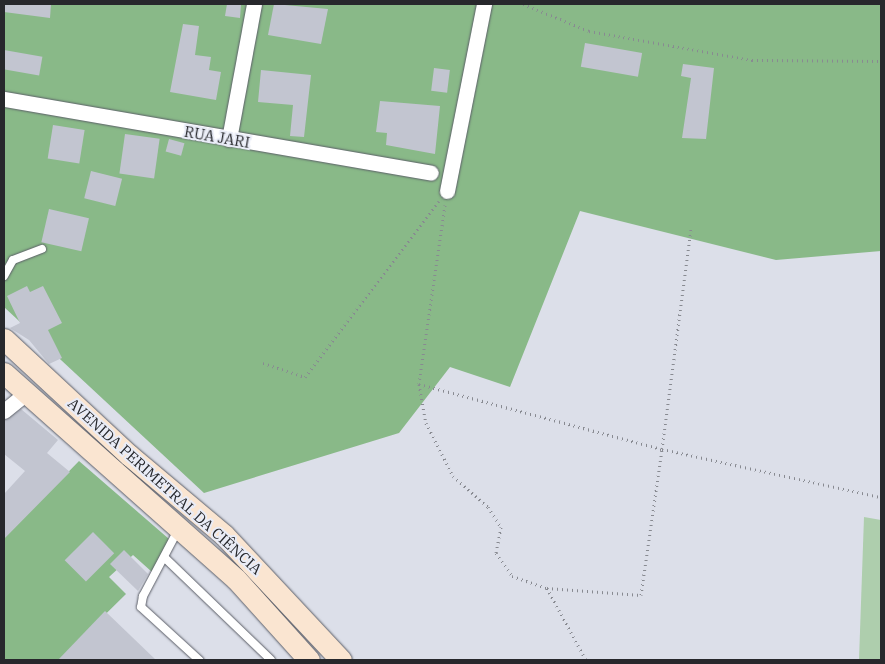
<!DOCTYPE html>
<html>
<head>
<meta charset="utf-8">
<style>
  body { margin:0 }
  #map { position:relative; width:885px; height:664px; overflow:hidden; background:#dcdfe9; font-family:"IBM Plex Serif",serif }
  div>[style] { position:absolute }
  .green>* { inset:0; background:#aecead }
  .forest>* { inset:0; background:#89b988 }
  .building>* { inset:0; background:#c2c5d0; transform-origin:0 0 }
  .path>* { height:3px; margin-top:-1.5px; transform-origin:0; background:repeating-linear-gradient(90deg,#888a91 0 1px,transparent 0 5px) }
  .roads { filter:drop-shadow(0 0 1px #5b5e67) drop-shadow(0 0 1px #5b5e67) }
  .lane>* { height:8px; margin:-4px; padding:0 4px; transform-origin:4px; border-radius:4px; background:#fff }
  .street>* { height:15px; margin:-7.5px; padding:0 7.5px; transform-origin:7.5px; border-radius:7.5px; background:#fff }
  .secondary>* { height:21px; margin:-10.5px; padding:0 10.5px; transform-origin:10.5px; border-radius:10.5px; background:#fae5d1 }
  span { translate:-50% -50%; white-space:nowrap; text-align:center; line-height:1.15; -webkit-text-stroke:4px #e9ecf7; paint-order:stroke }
  .street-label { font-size:15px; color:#27282c }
  .frame { position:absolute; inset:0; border:5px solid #27282c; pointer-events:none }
</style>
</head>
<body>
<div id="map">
  <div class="green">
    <div style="clip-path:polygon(864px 517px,881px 520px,881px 660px,859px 660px)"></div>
  </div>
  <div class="forest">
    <div style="clip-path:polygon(4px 4px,881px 4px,881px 251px,776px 260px,580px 211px,510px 387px,450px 367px,399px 433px,204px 493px,4px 307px)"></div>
    <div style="clip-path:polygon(79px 461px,169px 539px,152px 572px,133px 555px,109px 577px,126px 594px,59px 660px,4px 660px,4px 538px)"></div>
  </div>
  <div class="building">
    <div style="clip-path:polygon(4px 4px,51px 4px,50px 18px,4px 12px)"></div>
    <div style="clip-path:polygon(227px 4px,241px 4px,240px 18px,225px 16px)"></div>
    <div style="clip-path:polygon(274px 4px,328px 9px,321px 44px,268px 35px)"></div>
    <div style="clip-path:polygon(183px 24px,199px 26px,195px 55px,211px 57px,209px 70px,221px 72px,216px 100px,170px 92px)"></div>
    <div style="left:585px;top:43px;width:58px;height:24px;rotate:10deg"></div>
    <div style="left:4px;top:50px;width:39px;height:19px;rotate:10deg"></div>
    <div style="clip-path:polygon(683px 64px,714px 68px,706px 139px,682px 138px,691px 78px,681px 76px)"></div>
    <div style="left:434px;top:68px;width:16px;height:23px;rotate:7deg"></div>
    <div style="clip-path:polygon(261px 70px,311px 75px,304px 137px,290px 136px,293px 105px,258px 102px)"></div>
    <div style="clip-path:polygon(380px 101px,440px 106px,435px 154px,386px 145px,387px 133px,376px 132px)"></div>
    <div style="left:53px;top:125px;width:32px;height:34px;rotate:9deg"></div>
    <div style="left:125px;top:134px;width:35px;height:40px;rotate:8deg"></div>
    <div style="left:169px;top:139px;width:16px;height:13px;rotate:15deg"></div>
    <div style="left:91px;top:171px;width:32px;height:28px;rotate:14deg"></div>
    <div style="left:49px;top:209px;width:41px;height:34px;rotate:13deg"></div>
    <div style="clip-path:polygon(27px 286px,30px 292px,43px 286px,62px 323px,48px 330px,62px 358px,49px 364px,29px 340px,10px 328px,20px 323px,7px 296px)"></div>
    <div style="clip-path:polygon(21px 409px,58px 440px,47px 453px,70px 472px,4px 539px,4px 494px,25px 471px,4px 454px,4px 420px)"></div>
    <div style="left:93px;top:532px;width:30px;height:40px;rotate:45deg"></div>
    <div style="clip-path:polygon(124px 550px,148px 574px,138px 591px,110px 564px)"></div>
    <div style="clip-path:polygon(105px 611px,156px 660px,58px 660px)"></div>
  </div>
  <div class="path">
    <div style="left:523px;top:4px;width:71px;rotate:22.2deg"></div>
    <div style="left:589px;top:31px;width:166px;rotate:10.1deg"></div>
    <div style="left:752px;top:60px;width:129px;rotate:0.4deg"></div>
    <div style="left:445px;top:205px;width:181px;rotate:98.3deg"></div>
    <div style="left:419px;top:384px;width:40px;rotate:80deg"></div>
    <div style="left:426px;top:423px;width:59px;rotate:63deg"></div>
    <div style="left:453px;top:476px;width:47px;rotate:41.5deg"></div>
    <div style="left:488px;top:507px;width:24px;rotate:57deg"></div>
    <div style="left:501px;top:527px;width:26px;rotate:101deg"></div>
    <div style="left:496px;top:553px;width:28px;rotate:55deg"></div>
    <div style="left:512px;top:576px;width:37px;rotate:19deg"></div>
    <div style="left:547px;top:588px;width:82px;rotate:61.6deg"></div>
    <div style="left:263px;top:363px;width:44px;rotate:18.4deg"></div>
    <div style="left:305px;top:377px;width:221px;rotate:-52.7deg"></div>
    <div style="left:419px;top:384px;width:252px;rotate:15deg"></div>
    <div style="left:662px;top:449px;width:223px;rotate:-82.5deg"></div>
    <div style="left:547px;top:588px;width:94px;rotate:4.3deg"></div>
    <div style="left:641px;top:595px;width:148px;rotate:-81.8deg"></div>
    <div style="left:662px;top:449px;width:224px;rotate:12.4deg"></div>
  </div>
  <div class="roads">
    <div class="lane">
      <div style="left:4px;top:276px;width:18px;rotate:-61deg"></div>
      <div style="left:13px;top:260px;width:31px;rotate:-21deg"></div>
      <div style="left:178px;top:530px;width:75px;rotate:117.9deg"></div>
      <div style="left:143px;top:596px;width:11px;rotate:100deg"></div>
      <div style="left:141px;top:607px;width:79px;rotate:42.4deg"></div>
      <div style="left:165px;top:558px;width:147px;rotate:43.9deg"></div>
    </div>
    <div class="street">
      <div style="left:4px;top:99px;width:433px;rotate:9.8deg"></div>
      <div style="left:229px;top:139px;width:137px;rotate:-79.5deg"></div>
      <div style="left:447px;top:191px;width:191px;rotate:-78.8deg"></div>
      <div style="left:4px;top:411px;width:28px;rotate:-39deg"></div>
    </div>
    <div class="secondary">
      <div style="left:4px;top:339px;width:171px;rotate:42.9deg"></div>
      <div style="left:129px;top:455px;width:124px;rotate:40.1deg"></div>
      <div style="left:224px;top:535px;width:171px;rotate:46.9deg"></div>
      <div style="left:4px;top:373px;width:310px;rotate:41.6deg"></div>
      <div style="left:236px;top:579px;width:109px;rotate:48deg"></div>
    </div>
  </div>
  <div class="street-label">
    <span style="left:217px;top:137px;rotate:10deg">RUA JARI</span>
    <span style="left:165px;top:486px;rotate:42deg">AVENIDA PERIMETRAL DA CIÊNCIA</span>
  </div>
  <div class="frame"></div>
</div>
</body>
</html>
